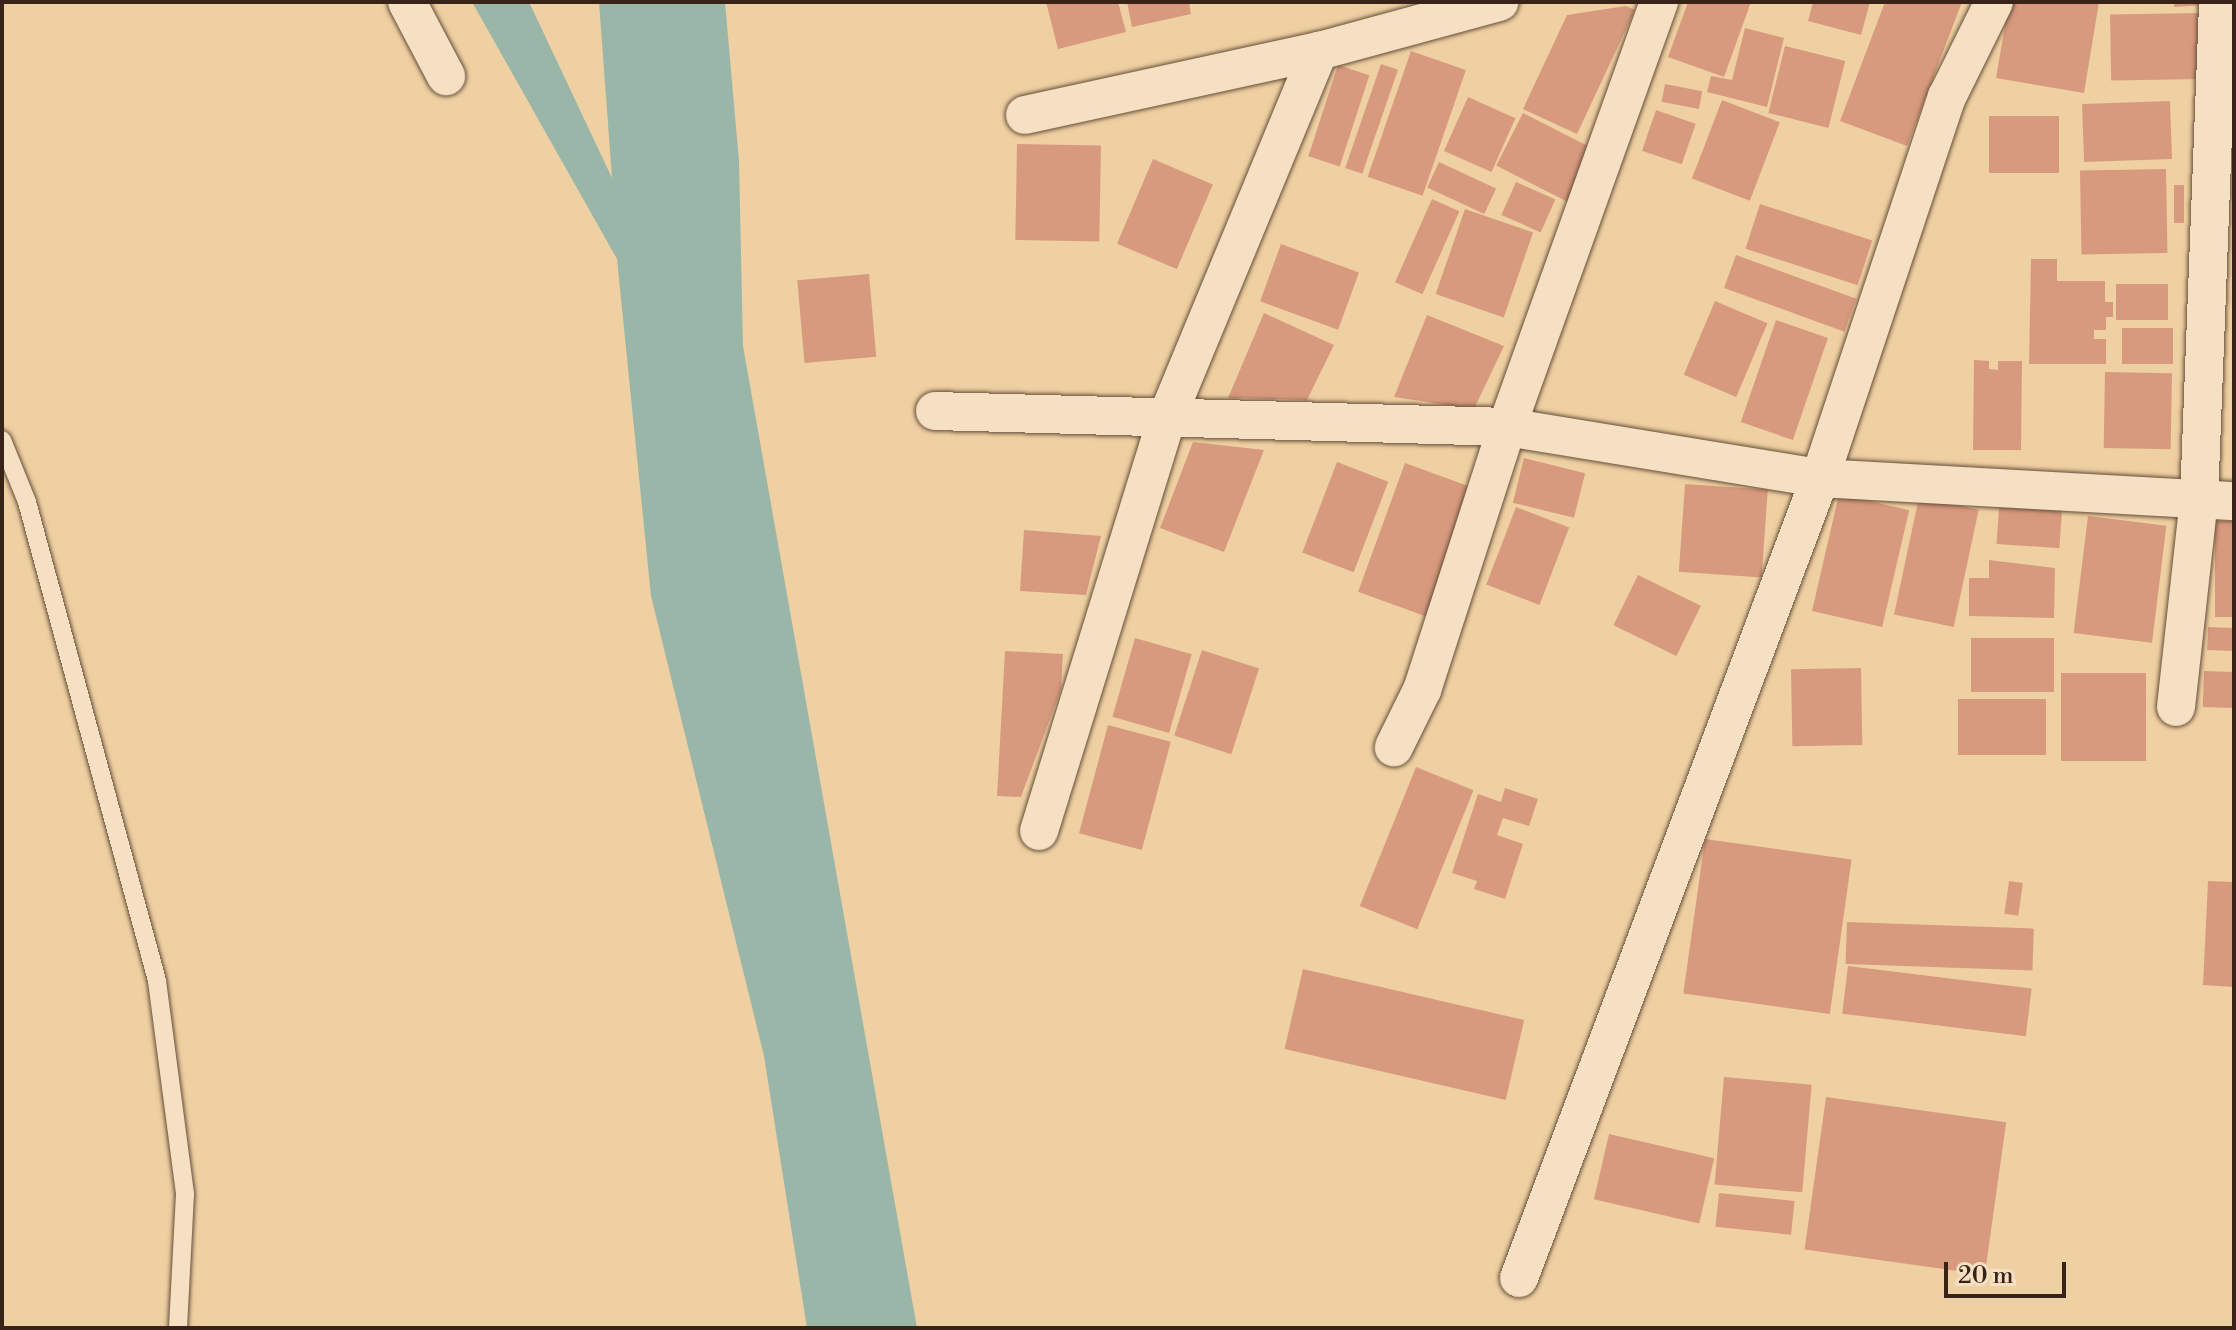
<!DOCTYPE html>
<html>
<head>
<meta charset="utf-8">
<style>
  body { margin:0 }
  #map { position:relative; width:2236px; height:1330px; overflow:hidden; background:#efd0a2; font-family:"Libre Bodoni",serif }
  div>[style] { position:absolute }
  .water>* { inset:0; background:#9ab6a9 }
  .building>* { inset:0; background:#d89a7e; transform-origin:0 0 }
  .roads { filter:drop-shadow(0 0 2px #664e3a) drop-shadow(0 0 2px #664e3a) }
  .service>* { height:18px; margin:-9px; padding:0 9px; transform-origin:9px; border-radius:9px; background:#f5e0c3 }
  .minor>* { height:38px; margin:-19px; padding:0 19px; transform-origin:19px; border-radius:19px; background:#f5e0c3 }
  span { translate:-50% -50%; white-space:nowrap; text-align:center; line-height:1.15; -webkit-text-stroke:8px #f5e0c3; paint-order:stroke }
  .frame { position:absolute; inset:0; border:4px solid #392218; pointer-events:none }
  .scale { position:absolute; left:1944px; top:1262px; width:122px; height:36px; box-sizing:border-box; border:4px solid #392218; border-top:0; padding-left:10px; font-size:24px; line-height:28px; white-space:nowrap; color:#392218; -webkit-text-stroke:6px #f5e0c3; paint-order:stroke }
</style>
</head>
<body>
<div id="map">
  <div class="water">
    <div style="clip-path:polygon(472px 2px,529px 2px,612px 178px,599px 2px,725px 2px,739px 161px,743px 346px,917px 1328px,807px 1328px,764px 1056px,651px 596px,617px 259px)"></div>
  </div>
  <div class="building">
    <div style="clip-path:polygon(1046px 2px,1118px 2px,1126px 32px,1058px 49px)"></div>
    <div style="clip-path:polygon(1127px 2px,1189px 2px,1191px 14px,1132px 27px)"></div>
    <div style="clip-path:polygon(1688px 2px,1751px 2px,1724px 77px,1668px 57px)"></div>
    <div style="clip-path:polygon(1813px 2px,1870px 2px,1861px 35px,1808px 21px)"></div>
    <div style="clip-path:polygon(1885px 2px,1962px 2px,1907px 146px,1840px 121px)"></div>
    <div style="clip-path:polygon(2009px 2px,2099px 2px,2084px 93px,1996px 78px)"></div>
    <div style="clip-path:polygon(2174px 2px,2205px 2px,2206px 5px,2174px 7px)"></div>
    <div style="clip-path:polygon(1626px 6px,1635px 10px,1577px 134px,1523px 109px,1567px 15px)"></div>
    <div style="left:2202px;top:13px;width:66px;height:92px;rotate:89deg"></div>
    <div style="clip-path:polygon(1745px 28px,1784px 38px,1767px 107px,1707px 92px,1711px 76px,1732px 80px)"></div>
    <div style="left:1785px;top:46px;width:62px;height:69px;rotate:14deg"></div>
    <div style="left:1411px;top:51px;width:58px;height:133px;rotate:19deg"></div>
    <div style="left:1381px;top:64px;width:18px;height:110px;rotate:19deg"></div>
    <div style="left:1338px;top:65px;width:33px;height:96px;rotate:18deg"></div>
    <div style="left:1665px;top:84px;width:38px;height:18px;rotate:11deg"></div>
    <div style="left:1468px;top:97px;width:52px;height:59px;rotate:24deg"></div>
    <div style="left:1722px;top:100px;width:62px;height:84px;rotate:21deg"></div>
    <div style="left:2170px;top:101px;width:58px;height:88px;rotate:88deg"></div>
    <div style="left:1656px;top:110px;width:42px;height:43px;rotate:19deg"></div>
    <div style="left:1523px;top:113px;width:81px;height:59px;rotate:27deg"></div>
    <div style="left:2059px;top:116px;width:57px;height:70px;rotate:90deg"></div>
    <div style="left:1017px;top:144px;width:84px;height:96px;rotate:1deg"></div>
    <div style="left:1153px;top:159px;width:65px;height:92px;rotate:23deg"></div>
    <div style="left:1439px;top:162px;width:63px;height:28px;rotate:25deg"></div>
    <div style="left:2166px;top:169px;width:84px;height:86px;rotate:89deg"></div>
    <div style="left:1516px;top:182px;width:43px;height:36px;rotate:24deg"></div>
    <div style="left:2174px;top:185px;width:10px;height:38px"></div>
    <div style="left:1432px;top:199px;width:30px;height:91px;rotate:24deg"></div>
    <div style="left:1760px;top:204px;width:118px;height:47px;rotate:18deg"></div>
    <div style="left:1465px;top:209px;width:72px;height:90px;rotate:19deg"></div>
    <div style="left:1281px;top:244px;width:83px;height:61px;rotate:20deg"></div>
    <div style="left:1736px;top:255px;width:128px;height:35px;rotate:20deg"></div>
    <div style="clip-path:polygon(2031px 259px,2057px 259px,2057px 281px,2105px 281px,2105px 302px,2113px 302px,2113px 317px,2106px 317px,2106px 330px,2094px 330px,2094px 339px,2106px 339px,2106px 364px,2029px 364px)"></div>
    <div style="left:869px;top:274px;width:83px;height:72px;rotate:85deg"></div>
    <div style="left:2168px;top:284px;width:36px;height:52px;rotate:90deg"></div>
    <div style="left:1715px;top:301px;width:57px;height:80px;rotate:23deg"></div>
    <div style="clip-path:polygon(1264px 313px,1334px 345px,1307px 400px,1228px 398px)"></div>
    <div style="clip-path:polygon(1427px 315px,1504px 346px,1474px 409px,1394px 397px)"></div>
    <div style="left:1776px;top:320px;width:55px;height:108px;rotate:19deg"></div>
    <div style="left:2122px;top:328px;width:51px;height:36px"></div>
    <div style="clip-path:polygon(1974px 360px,1989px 361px,1989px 369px,1998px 370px,1998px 361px,2022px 361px,2021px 450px,1973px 450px)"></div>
    <div style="left:2105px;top:372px;width:67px;height:76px;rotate:1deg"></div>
    <div style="clip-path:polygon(1193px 442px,1264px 450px,1224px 552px,1160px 528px)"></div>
    <div style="left:1524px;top:458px;width:63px;height:46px;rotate:14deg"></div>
    <div style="left:1337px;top:462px;width:55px;height:97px;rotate:21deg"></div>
    <div style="left:1405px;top:463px;width:76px;height:137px;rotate:20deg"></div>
    <div style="left:1685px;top:484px;width:83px;height:88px;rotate:4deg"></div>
    <div style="left:1839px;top:494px;width:72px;height:120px;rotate:13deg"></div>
    <div style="left:2000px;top:494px;width:63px;height:50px;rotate:4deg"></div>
    <div style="left:1919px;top:497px;width:61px;height:120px;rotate:12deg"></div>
    <div style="left:1516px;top:507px;width:57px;height:83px;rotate:21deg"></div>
    <div style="left:2088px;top:516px;width:79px;height:118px;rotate:7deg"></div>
    <div style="left:2215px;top:521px;width:19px;height:96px"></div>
    <div style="clip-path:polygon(1024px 530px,1101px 536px,1086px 595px,1020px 591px)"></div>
    <div style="clip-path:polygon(1989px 560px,2055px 568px,2054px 618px,1969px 616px,1969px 578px,1989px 578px)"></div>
    <div style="left:1638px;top:575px;width:70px;height:56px;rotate:26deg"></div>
    <div style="left:2208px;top:627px;width:26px;height:23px;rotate:2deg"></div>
    <div style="left:1135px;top:638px;width:59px;height:82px;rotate:16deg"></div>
    <div style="left:1971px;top:638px;width:83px;height:54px"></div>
    <div style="left:1202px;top:650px;width:60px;height:90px;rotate:18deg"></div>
    <div style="clip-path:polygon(1005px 651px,1063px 654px,1061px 689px,1021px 797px,997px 796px)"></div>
    <div style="left:1861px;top:668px;width:77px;height:70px;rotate:89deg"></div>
    <div style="left:2204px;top:671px;width:30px;height:36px;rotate:2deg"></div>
    <div style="left:2061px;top:673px;width:85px;height:88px"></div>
    <div style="left:2046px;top:699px;width:56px;height:88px;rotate:90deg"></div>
    <div style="left:1108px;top:725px;width:65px;height:112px;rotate:15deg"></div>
    <div style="left:1416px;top:767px;width:62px;height:150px;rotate:22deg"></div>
    <div style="clip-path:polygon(1505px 788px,1538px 799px,1529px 826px,1503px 818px,1497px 835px,1523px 844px,1505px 899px,1474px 889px,1477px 881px,1452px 873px,1478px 794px,1501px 802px)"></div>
    <div style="left:1705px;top:839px;width:148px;height:156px;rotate:8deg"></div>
    <div style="left:2009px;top:881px;width:14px;height:33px;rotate:8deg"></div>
    <div style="clip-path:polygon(2208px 881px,2234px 882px,2234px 987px,2203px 985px)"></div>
    <div style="left:1847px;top:922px;width:187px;height:42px;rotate:2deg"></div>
    <div style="left:1848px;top:966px;width:185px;height:48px;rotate:7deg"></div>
    <div style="left:1303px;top:969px;width:227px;height:82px;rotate:13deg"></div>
    <div style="left:1724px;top:1077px;width:88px;height:108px;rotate:5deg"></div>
    <div style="left:1826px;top:1097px;width:182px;height:154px;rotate:8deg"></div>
    <div style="left:1609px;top:1134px;width:108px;height:67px;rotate:13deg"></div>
    <div style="left:1719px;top:1193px;width:76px;height:34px;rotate:6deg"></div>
  </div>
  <div class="roads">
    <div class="service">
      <div style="left:2px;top:440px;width:67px;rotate:68deg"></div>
      <div style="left:27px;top:502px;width:496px;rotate:74.8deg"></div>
      <div style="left:157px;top:981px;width:215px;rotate:82.5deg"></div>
      <div style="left:185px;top:1194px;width:134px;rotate:93deg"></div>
    </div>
    <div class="minor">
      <div style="left:407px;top:2px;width:84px;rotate:62.2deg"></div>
      <div style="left:1659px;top:2px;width:451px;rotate:109.7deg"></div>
      <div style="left:1507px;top:427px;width:317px;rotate:9.3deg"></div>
      <div style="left:1820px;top:478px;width:402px;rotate:-71.6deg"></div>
      <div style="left:1947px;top:97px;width:106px;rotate:-63.7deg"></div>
      <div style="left:1025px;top:115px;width:301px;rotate:-12.3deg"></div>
      <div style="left:1319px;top:51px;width:187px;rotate:-15.2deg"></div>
      <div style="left:935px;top:411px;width:572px;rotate:1.6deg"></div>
      <div style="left:1507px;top:427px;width:276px;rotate:107.9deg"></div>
      <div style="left:1422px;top:690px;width:64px;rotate:116.2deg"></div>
      <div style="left:2176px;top:707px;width:208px;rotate:-83.7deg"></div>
      <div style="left:2199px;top:500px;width:498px;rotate:-87.8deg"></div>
      <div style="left:1039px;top:831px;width:436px;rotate:-72.8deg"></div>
      <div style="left:1168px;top:415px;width:394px;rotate:-67.5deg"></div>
      <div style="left:1519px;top:1278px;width:855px;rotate:-69.38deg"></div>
      <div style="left:1820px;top:478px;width:415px;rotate:3.2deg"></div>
    </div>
  </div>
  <div class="frame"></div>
  <div class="scale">20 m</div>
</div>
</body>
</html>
